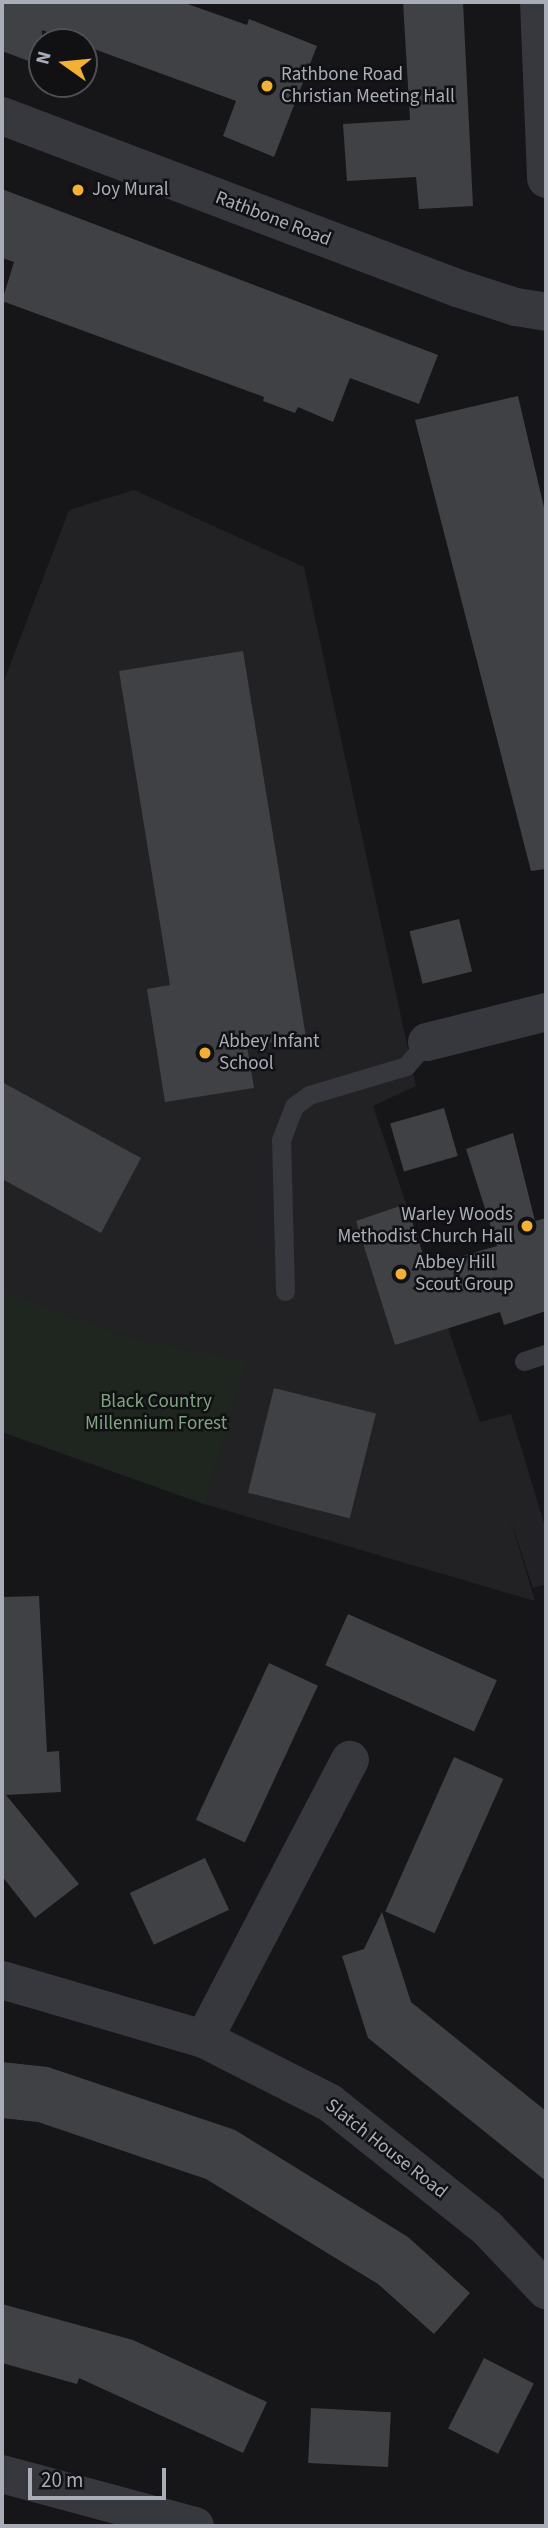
<!DOCTYPE html>
<html>
<head>
<meta charset="utf-8">
<style>
  body { margin:0 }
  #map { position:relative; width:548px; height:2528px; overflow:hidden; background:#161618; font-family:"Source Sans 3",sans-serif }
  div>[style] { position:absolute }
  .built>* { inset:0; background:#222225 }
  .green>* { inset:0; background:#1e261f }
  .building>* { inset:0; background:#404145; transform-origin:0 0 }
  .service>* { height:19px; margin:-9.5px; padding:0 9.5px; transform-origin:9.5px; border-radius:9.5px; background:#37383d }
  .minor>* { height:38px; margin:-19px; padding:0 19px; transform-origin:19px; border-radius:19px; background:#37383d }
  .tertiary>* { height:38px; margin:-19px; padding:0 19px; transform-origin:19px; border-radius:19px; background:#37383d }
  .dots>* { width:19px; height:19px; translate:-50% -50%; box-sizing:border-box; border:4px solid #111113; border-radius:50% }
  span { translate:-50% -50%; white-space:nowrap; text-align:center; line-height:1.15; -webkit-text-stroke:5px #111113; paint-order:stroke }
  .poi-label { font-size:19px; color:#a8adb8 }
  .left { translate:0 -50%; text-align:left }
  .right { translate:-100% -50%; text-align:right }
  .street-label { font-size:19px; color:#a8adb8 }
  .park-label { font-size:19px; color:#7fa381 }
  .frame { position:absolute; inset:0; border:4px solid #a8adb8; pointer-events:none }
  .north { position:absolute; left:28px; top:28px; width:70px; height:70px; box-sizing:border-box; background:#111113; border:2px solid #4d4f55; border-radius:50%; rotate:285deg; font-size:19px; font-weight:700; line-height:28px; text-align:center; color:#a8adb8 }
  .north::after { content:''; display:block; margin:auto; width:24px; height:32px; background:#f2b134; clip-path:polygon(50% 0,100% 100%,50% 72%,0 100%) }
  .scale { position:absolute; left:28px; top:2468px; width:138px; height:32px; box-sizing:border-box; border:4px solid #a8adb8; border-top:0; padding-left:9px; font-size:21px; line-height:24px; white-space:nowrap; color:#a8adb8; -webkit-text-stroke:5px #111113; paint-order:stroke }
</style>
</head>
<body>
<div id="map">
  <div class="built">
    <div style="clip-path:polygon(134px 490px,304px 567px,416px 1086px,373px 1106px,480px 1422px,511px 1414px,546px 1530px,546px 1584px,533px 1588px,509px 1515px,535px 1601px,204px 1504px,2px 1432px,2px 686px,69px 510px)"></div>
  </div>
  <div class="green">
    <div style="clip-path:polygon(2px 1290px,119px 1335px,247px 1362px,204px 1504px,2px 1432px)"></div>
  </div>
  <div class="building">
    <div style="clip-path:polygon(2px 2px,182px 2px,247px 25px,249px 19px,317px 46px,274px 157px,223px 136px,236px 101px,42px 30px,42px 66px,2px 51px)"></div>
    <div style="clip-path:polygon(403px 2px,463px 2px,473px 206px,419px 209px,416px 177px,347px 181px,343px 124px,410px 120px)"></div>
    <div style="clip-path:polygon(2px 189px,438px 355px,419px 404px,350px 378px,333px 422px,298px 407px,295px 413px,263px 401px,264px 397px,2px 301px,14px 262px,2px 258px)"></div>
    <div style="clip-path:polygon(518px 396px,546px 516px,546px 869px,531px 871px,415px 420px)"></div>
    <div style="clip-path:polygon(243px 651px,306px 1037px,247px 1046px,254px 1088px,165px 1102px,147px 989px,170px 985px,119px 671px)"></div>
    <div style="left:459px;top:919px;width:54px;height:51px;rotate:76deg"></div>
    <div style="clip-path:polygon(2px 1082px,141px 1158px,101px 1233px,2px 1179px)"></div>
    <div style="left:444px;top:1108px;width:50px;height:56px;rotate:74deg"></div>
    <div style="clip-path:polygon(513px 1133px,535px 1221px,546px 1218px,546px 1311px,504px 1325px,500px 1312px,395px 1345px,356px 1221px,406px 1204px,427px 1266px,497px 1246px,466px 1149px)"></div>
    <div style="left:274px;top:1388px;width:105px;height:108px;rotate:14deg"></div>
    <div style="clip-path:polygon(39px 1596px,47px 1752px,59px 1751px,61px 1792px,6px 1795px,79px 1884px,35px 1918px,2px 1876px,2px 1597px)"></div>
    <div style="left:348px;top:1614px;width:163px;height:56px;rotate:24deg"></div>
    <div style="left:269px;top:1663px;width:54px;height:173px;rotate:25deg"></div>
    <div style="left:454px;top:1757px;width:54px;height:169px;rotate:24deg"></div>
    <div style="left:205px;top:1858px;width:57px;height:83px;rotate:65deg"></div>
    <div style="clip-path:polygon(382px 1912px,411px 2002px,546px 2111px,546px 2181px,368px 2038px,342px 1956px,364px 1949px)"></div>
    <div style="clip-path:polygon(2px 2062px,48px 2067px,235px 2130px,408px 2237px,470px 2293px,434px 2334px,378px 2284px,206px 2179px,38px 2122px,2px 2118px)"></div>
    <div style="clip-path:polygon(2px 2304px,133px 2340px,267px 2402px,243px 2453px,79px 2378px,77px 2384px,2px 2363px)"></div>
    <div style="left:484px;top:2358px;width:56px;height:79px;rotate:27deg"></div>
    <div style="left:311px;top:2408px;width:80px;height:55px;rotate:3deg"></div>
  </div>
  <div class="service">
    <div style="left:285px;top:1291px;width:151px;rotate:-91.5deg"></div>
    <div style="left:281px;top:1140px;width:36px;rotate:-69deg"></div>
    <div style="left:294px;top:1106px;width:19px;rotate:-36deg"></div>
    <div style="left:309px;top:1095px;width:101px;rotate:-16.6deg"></div>
    <div style="left:406px;top:1066px;width:32px;rotate:-49deg"></div>
    <div style="left:524px;top:1361px;width:23px;rotate:-18deg"></div>
  </div>
  <div class="minor">
    <div style="left:2px;top:116px;width:486px;rotate:20.7deg"></div>
    <div style="left:457px;top:288px;width:62px;rotate:17.9deg"></div>
    <div style="left:516px;top:307px;width:30px;rotate:9deg"></div>
    <div style="left:427px;top:1042px;width:123px;rotate:-14.1deg"></div>
    <div style="left:2px;top:1980px;width:210px;rotate:16.3deg"></div>
    <div style="left:204px;top:2039px;width:141px;rotate:26.9deg"></div>
    <div style="left:330px;top:2103px;width:201px;rotate:38.5deg"></div>
    <div style="left:487px;top:2228px;width:86px;rotate:46.4deg"></div>
    <div style="left:204px;top:2039px;width:315px;rotate:-62.4deg"></div>
    <div style="left:2px;top:2474px;width:200px;rotate:15.1deg"></div>
  </div>
  <div class="tertiary">
    <div style="left:539px;top:2px;width:177px;rotate:87.7deg"></div>
  </div>
  <div class="dots">
    <div style="left:267px;top:86px;background:#f2b134"></div>
    <div style="left:78px;top:190px;background:#f2b134"></div>
    <div style="left:205px;top:1053px;background:#f2b134"></div>
    <div style="left:527px;top:1226px;background:#f2b134"></div>
    <div style="left:401px;top:1274px;background:#f2b134"></div>
  </div>
  <div class="poi-label">
    <span class="left" style="left:281px;top:86px">Rathbone Road<br>Christian Meeting Hall</span>
    <span class="left" style="left:92px;top:190px">Joy Mural</span>
    <span class="left" style="left:219px;top:1053px">Abbey Infant<br>School</span>
    <span class="right" style="left:513px;top:1226px">Warley Woods<br>Methodist Church Hall</span>
    <span class="left" style="left:415px;top:1274px">Abbey Hill<br>Scout Group</span>
  </div>
  <div class="street-label">
    <span style="left:273px;top:219px;rotate:21deg">Rathbone Road</span>
    <span style="left:386px;top:2149px;rotate:38deg">Slatch House Road</span>
  </div>
  <div class="park-label">
    <span style="left:156px;top:1413px">Black Country<br>Millennium Forest</span>
  </div>
  <div class="frame"></div>
  <div class="north">N</div>
  <div class="scale">20 m</div>
</div>
</body>
</html>
